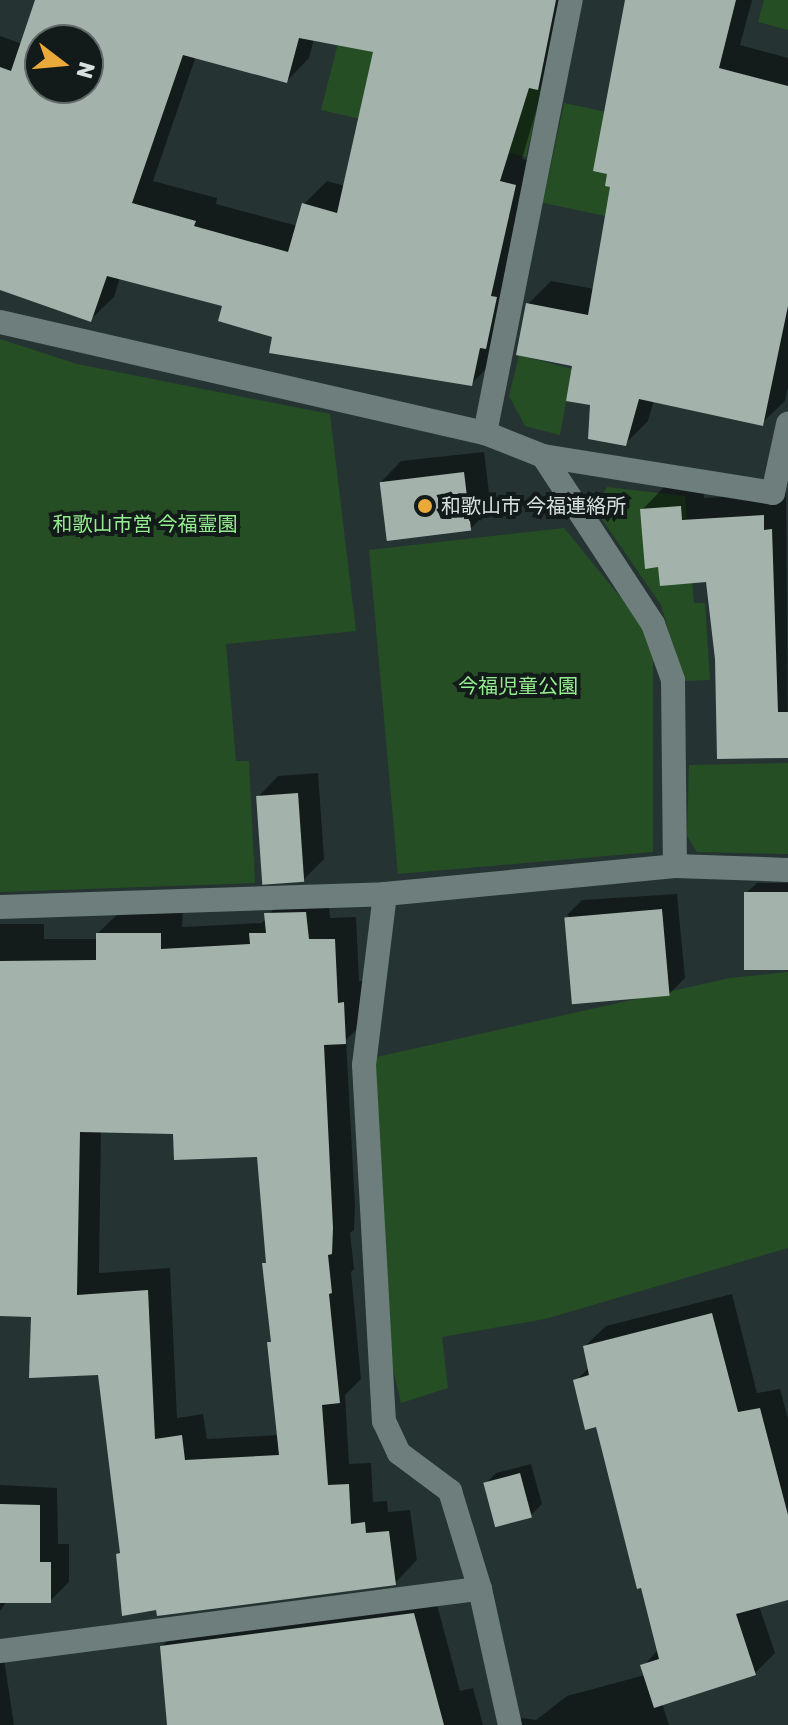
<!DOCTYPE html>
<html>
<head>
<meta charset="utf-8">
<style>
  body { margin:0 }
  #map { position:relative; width:788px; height:1725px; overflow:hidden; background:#253433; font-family:Rubik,"Noto Sans JP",sans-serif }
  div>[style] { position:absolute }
  .green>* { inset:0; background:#264e24; transform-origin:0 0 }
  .shadow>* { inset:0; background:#0007 }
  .building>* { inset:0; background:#a3b3ab; transform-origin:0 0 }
  .minor>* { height:24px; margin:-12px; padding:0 12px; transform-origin:12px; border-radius:12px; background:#6d7e7c }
  .dots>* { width:22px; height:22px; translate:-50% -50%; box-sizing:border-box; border:4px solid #131a1a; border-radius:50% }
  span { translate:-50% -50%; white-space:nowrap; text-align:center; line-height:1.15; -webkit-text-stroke:8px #131a1a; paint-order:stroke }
  .poi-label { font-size:20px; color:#d7e0df }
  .left { translate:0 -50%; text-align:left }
  .park-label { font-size:20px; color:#94ee8f }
  .north { position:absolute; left:24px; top:24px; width:80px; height:80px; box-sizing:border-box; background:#131a1a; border:2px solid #616969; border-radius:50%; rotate:106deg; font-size:22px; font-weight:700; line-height:32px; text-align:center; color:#d7e0df }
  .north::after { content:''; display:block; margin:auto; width:28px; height:36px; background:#eba93a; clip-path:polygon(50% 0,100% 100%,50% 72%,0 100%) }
</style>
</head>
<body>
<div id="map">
  <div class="green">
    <div style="clip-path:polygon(349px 0,447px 67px,541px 88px,526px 157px,321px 110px)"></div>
    <div style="clip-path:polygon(764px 0,788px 0,788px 30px,758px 22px)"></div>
    <div style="left:564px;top:103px;width:137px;height:102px;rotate:12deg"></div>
    <div style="clip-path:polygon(0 339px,77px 364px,330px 414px,356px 631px,226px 644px,236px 761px,249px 761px,255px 883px,0 892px)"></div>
    <div style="clip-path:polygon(519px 355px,572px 369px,560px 435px,525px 426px,509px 396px)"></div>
    <div style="clip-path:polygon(607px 487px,685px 496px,694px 603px,705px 603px,710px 680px,683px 681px,661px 605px,595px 509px)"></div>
    <div style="clip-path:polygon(564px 528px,653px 637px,653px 852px,398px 874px,369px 550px)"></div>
    <div style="clip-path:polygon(788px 763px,788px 854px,697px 852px,687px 836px,689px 765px)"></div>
    <div style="clip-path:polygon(788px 972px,788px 1248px,545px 1319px,442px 1337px,448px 1388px,401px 1403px,388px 1347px,372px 1058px,730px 978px)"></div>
  </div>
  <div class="shadow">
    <div style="clip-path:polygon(evenodd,37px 0,568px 0,522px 159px,538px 162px,494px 361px,471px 384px,274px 335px,225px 304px,120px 277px,114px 297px,91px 319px,0 287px,0 36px,22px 44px,37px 0,314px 39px,375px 51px,345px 186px,327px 181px,304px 204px,298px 226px,216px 204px,217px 198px,153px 181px,196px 56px,287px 81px,309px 58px,314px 39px,37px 0,40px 40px,88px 40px,88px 88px,40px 88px,40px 40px)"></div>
    <div style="clip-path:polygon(628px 0,752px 0,740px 45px,788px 58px,788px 387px,785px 401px,762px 423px,654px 400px,648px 421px,625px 444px,592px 403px,575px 365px,528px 304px,551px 281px,594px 289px,612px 186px)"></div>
    <div style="clip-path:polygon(484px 452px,491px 509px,470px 529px,381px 482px,401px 461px)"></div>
    <div style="clip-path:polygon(703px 484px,704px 498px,786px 493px,788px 756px,717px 659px,708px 580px,660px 565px,642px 510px,664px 487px)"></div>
    <div style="clip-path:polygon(318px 773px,324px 859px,303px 880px,258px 797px,278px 776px)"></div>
    <div style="clip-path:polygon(757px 883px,788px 883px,788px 968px,746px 893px)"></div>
    <div style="clip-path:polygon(evenodd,328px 890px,330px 918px,356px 917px,359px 981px,366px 981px,367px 1019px,346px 1040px,355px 1205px,354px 1230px,350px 1233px,354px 1269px,351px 1272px,361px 1379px,345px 1395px,349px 1464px,371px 1463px,373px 1502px,387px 1501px,388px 1512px,410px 1510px,417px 1560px,395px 1583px,118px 1555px,121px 1551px,100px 1373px,33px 1315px,0 1314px,0 924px,44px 924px,44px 939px,98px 939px,98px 933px,121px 911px,183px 912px,182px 927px,262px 923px,289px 891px,328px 890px,101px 1130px,175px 1132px,259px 1155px,279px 1435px,207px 1439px,203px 1414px,177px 1418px,170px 1268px,99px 1273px,101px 1130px)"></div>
    <div style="clip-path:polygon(677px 894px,685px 978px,669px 994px,567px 915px,582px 900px)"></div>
    <div style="clip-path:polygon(732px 1294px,757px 1393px,780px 1389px,788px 1419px,788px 1598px,759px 1606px,775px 1653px,755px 1673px,662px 1703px,669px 1725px,496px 1725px,523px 1718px,536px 1720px,567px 1696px,645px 1675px,643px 1666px,658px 1650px,597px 1425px,575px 1381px,590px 1367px,585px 1346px,606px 1326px)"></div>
    <div style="clip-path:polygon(531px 1464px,542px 1504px,531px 1515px,485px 1484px,496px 1473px)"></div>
    <div style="clip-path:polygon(0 1485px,57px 1488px,58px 1544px,69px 1544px,69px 1582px,50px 1601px,7px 1601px,0 1611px)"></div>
    <div style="clip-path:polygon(434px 1593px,460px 1691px,473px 1688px,483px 1725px,169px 1725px,162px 1646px,182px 1626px)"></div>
    <div style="clip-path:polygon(0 1659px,4px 1659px,14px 1725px,0 1725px)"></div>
  </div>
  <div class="building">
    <div style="clip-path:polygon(evenodd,35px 0,556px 0,538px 90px,529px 88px,500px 181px,516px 185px,491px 296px,497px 297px,486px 349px,480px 348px,472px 386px,269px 353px,272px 337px,218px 321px,222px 306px,107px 276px,91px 322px,0 290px,0 67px,11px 71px,35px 0,299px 38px,373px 52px,337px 213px,302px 203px,288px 252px,194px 226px,196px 221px,132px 203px,183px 55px,287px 83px,299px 38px,35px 0,40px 40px,88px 40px,88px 88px,40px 88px,40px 40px)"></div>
    <div style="clip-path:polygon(625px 0,736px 0,719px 68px,788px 86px,788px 306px,763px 426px,639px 399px,626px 446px,588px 439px,590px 405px,566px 401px,572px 366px,516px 355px,526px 303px,588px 315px,610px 187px,605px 186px,607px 174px,593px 171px)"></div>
    <div style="left:464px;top:472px;width:59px;height:85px;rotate:83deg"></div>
    <div style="clip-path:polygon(681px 506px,682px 520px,764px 515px,764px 530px,772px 529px,778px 712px,788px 712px,788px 758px,717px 759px,715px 659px,706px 582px,660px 586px,658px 567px,645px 569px,640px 509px)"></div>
    <div style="left:298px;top:793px;width:89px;height:42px;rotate:86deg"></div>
    <div style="left:744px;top:892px;width:44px;height:78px"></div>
    <div style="left:662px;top:909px;width:87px;height:98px;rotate:85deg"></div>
    <div style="clip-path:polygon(evenodd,306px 912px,309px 939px,335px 939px,338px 1003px,344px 1002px,346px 1044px,324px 1045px,333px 1228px,332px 1254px,328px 1255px,332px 1293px,329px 1294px,340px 1403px,322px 1405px,328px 1485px,349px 1484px,351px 1524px,365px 1522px,366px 1533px,389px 1531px,396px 1585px,157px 1616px,156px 1610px,122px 1616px,116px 1554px,120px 1553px,98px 1375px,29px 1378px,31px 1317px,0 1316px,0 961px,96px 960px,96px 933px,161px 933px,161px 949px,250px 944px,249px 933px,266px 933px,264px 913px,306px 912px,80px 1132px,173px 1134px,174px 1160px,257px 1157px,266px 1263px,262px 1263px,271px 1342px,267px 1342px,279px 1455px,185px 1460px,182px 1435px,155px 1439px,148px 1290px,77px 1295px,80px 1132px)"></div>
    <div style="clip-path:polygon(712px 1313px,738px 1412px,760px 1408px,788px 1515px,788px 1600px,736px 1614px,756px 1675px,654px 1708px,640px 1665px,659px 1659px,641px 1588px,637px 1589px,596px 1427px,585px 1430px,573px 1380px,589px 1375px,583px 1346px)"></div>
    <div style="left:520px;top:1473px;width:46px;height:38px;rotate:75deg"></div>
    <div style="clip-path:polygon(0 1504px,40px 1505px,40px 1562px,51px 1562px,51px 1603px,0 1603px)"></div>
    <div style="clip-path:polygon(414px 1613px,444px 1725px,167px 1725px,160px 1646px)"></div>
  </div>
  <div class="minor">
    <div style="left:0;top:322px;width:498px;rotate:12.9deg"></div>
    <div style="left:485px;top:433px;width:62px;rotate:21.6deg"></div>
    <div style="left:543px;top:456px;width:201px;rotate:56.8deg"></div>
    <div style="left:653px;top:624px;width:59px;rotate:70.3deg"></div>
    <div style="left:673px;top:680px;width:186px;rotate:89.4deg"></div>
    <div style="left:485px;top:433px;width:441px;rotate:-78.8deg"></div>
    <div style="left:543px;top:456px;width:233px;rotate:9.1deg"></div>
    <div style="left:773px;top:493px;width:71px;rotate:-77.7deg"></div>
    <div style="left:385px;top:894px;width:172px;rotate:97deg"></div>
    <div style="left:364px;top:1065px;width:357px;rotate:86.8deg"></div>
    <div style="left:384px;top:1421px;width:35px;rotate:65deg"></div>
    <div style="left:399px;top:1453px;width:64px;rotate:36.7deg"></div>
    <div style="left:450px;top:1491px;width:102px;rotate:73deg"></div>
    <div style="left:480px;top:1589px;width:139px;rotate:77.6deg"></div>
    <div style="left:0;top:907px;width:385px;rotate:-1.9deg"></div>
    <div style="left:385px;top:894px;width:291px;rotate:-5.5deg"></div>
    <div style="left:675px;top:866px;width:113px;rotate:2deg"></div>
    <div style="left:0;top:1651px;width:484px;rotate:-7.4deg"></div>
  </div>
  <div class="dots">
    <div style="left:425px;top:506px;background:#eba93a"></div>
  </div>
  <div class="poi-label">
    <span class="left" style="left:441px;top:506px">和歌山市 今福連絡所</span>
  </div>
  <div class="park-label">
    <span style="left:145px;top:524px">和歌山市営 今福霊園</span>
    <span style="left:518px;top:686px">今福児童公園</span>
  </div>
  <div class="north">N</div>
</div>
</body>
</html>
